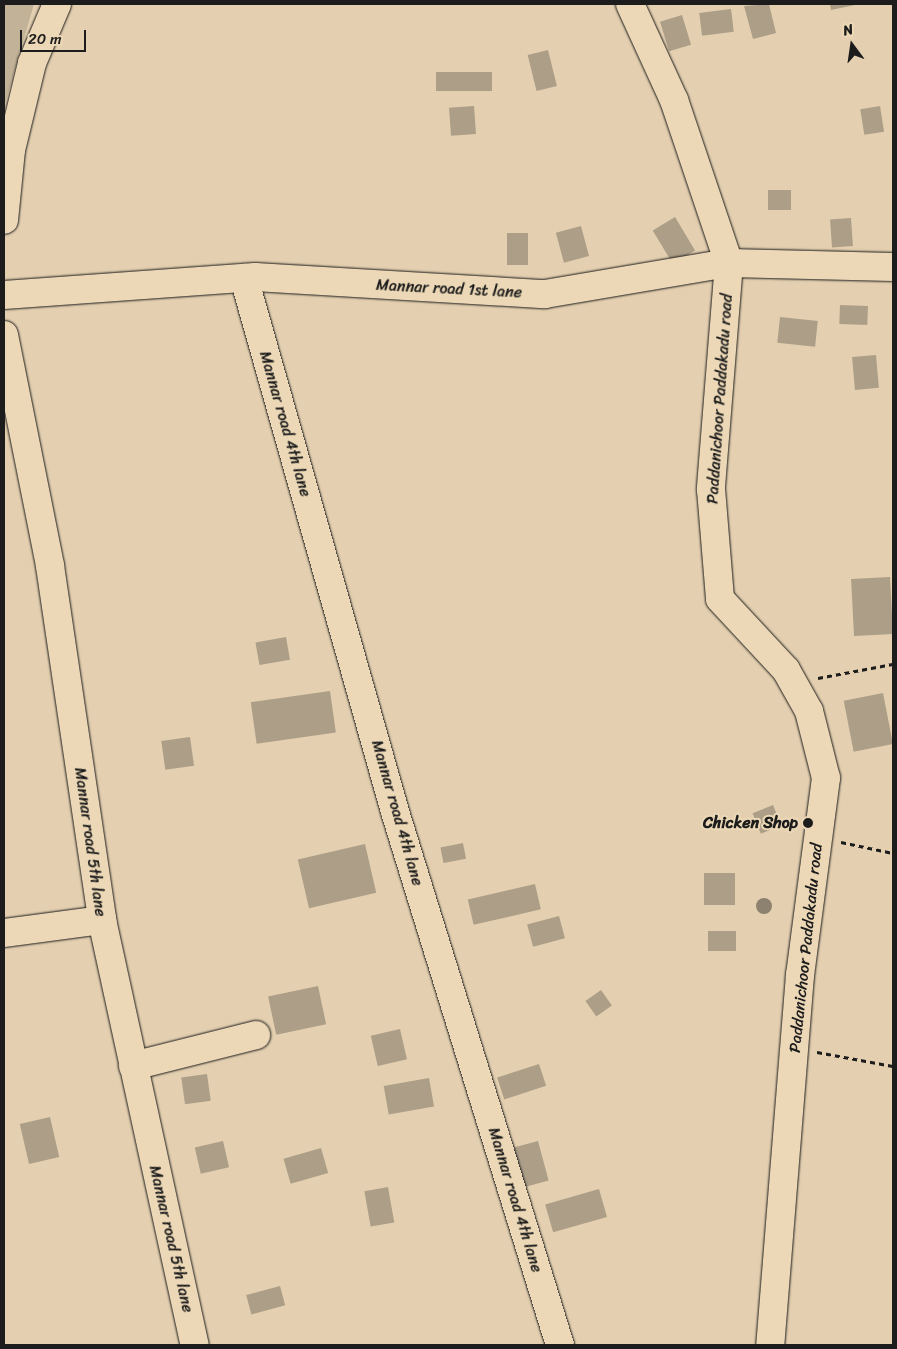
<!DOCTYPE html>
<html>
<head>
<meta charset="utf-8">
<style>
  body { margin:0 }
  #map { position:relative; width:897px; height:1349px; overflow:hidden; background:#e4d0b0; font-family:Sriracha,sans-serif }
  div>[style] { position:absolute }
  .green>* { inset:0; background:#c2b297 }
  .building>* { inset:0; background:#ac9e87; transform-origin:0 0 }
  .path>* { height:3px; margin-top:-1.5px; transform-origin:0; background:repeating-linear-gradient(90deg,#1c1c1c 0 5px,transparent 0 9px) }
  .roads { filter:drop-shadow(0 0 1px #1c1c1c) drop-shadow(0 0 1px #1c1c1c) }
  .minor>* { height:28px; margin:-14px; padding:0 14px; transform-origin:14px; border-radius:14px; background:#ecd8b6 }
  .trees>* { width:16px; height:16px; margin:-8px; border-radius:50%; background:#8d8270 }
  .dots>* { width:14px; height:14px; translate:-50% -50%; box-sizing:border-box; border:2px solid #ecd8b6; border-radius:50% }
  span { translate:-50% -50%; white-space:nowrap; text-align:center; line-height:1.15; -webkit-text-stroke:4px #ecd8b6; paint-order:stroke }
  .street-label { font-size:16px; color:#1c1c1c }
  .poi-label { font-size:16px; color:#1c1c1c; font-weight:700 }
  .right { translate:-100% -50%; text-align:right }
  .frame { position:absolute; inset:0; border:5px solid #1c1c1c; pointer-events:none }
  .north { position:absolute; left:827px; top:20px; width:50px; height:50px; -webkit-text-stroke:4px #ecd8b6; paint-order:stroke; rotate:346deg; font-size:14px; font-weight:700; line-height:20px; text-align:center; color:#1c1c1c }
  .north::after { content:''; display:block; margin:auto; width:18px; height:22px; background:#1c1c1c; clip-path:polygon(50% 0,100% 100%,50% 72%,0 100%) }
  .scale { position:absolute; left:20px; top:30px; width:66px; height:22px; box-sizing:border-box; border:2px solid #1c1c1c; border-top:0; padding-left:6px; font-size:15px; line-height:18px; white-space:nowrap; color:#1c1c1c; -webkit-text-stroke:4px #ecd8b6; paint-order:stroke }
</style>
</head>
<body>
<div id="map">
  <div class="green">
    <div style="clip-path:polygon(4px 4px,34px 4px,4px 107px)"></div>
  </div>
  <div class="building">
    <div style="clip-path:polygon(769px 4px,776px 33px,753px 39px,744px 6px)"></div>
    <div style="clip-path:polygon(830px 4px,860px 4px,831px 10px)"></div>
    <div style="left:731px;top:9px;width:23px;height:32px;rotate:83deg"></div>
    <div style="left:682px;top:15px;width:31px;height:23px;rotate:73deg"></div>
    <div style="left:548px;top:50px;width:37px;height:21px;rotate:76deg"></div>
    <div style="left:436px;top:72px;width:56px;height:19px"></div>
    <div style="left:474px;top:106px;width:28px;height:25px;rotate:86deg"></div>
    <div style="left:880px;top:106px;width:26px;height:20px;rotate:81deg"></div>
    <div style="left:768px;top:190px;width:23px;height:20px"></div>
    <div style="left:675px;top:217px;width:39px;height:26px;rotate:59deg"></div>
    <div style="left:851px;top:218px;width:28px;height:21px;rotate:86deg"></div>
    <div style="left:581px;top:226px;width:31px;height:26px;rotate:75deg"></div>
    <div style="left:507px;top:233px;width:21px;height:32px"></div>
    <div style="left:840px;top:305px;width:28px;height:19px;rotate:2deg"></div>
    <div style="left:780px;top:317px;width:38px;height:26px;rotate:6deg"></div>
    <div style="left:876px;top:355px;width:33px;height:24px;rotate:85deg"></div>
    <div style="left:890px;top:577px;width:57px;height:39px;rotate:87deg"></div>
    <div style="left:286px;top:637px;width:23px;height:31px;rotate:80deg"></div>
    <div style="left:330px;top:691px;width:42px;height:80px;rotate:82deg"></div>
    <div style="left:883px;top:693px;width:52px;height:40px;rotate:79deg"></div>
    <div style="left:190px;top:737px;width:29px;height:29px;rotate:82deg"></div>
    <div style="left:773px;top:805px;width:22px;height:22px;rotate:68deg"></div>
    <div style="left:463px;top:843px;width:16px;height:23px;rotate:79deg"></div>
    <div style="left:365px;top:844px;width:50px;height:69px;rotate:77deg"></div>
    <div style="left:704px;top:873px;width:31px;height:32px"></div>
    <div style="left:535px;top:884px;width:26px;height:69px;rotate:77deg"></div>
    <div style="left:559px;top:916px;width:23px;height:33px;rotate:75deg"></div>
    <div style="left:708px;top:931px;width:28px;height:20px"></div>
    <div style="left:318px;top:986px;width:39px;height:51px;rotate:78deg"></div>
    <div style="left:601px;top:990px;width:19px;height:19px;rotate:55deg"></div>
    <div style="left:400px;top:1029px;width:31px;height:30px;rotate:77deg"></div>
    <div style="left:539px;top:1064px;width:23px;height:44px;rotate:72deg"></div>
    <div style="left:207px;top:1074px;width:27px;height:26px;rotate:82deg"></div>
    <div style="left:429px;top:1078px;width:29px;height:46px;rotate:80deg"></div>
    <div style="left:50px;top:1117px;width:41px;height:31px;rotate:77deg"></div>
    <div style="left:223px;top:1141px;width:27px;height:29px;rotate:77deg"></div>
    <div style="left:538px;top:1141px;width:41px;height:36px;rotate:75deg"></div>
    <div style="left:321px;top:1148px;width:26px;height:39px;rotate:74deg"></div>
    <div style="left:388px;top:1187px;width:36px;height:24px;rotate:80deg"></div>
    <div style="left:599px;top:1189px;width:29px;height:56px;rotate:74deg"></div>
    <div style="left:280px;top:1286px;width:20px;height:35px;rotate:75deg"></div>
  </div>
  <div class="path">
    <div style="left:818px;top:678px;width:76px;rotate:-10.6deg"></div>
    <div style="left:841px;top:842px;width:53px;rotate:11.9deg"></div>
    <div style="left:817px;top:1052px;width:77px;rotate:10.4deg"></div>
  </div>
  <div class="roads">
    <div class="minor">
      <div style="left:630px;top:4px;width:106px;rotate:65.4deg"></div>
      <div style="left:674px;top:100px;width:172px;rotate:71.4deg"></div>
      <div style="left:729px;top:263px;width:227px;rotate:94.6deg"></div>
      <div style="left:711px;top:489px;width:110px;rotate:85.3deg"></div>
      <div style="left:720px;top:599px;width:97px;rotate:47.1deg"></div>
      <div style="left:786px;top:670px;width:47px;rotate:60.7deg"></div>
      <div style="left:809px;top:711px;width:69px;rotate:75.8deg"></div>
      <div style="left:826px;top:778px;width:199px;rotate:97.5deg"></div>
      <div style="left:800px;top:975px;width:371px;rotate:94.6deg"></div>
      <div style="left:4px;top:220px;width:70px;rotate:-84.3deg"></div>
      <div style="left:11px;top:150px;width:89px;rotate:-76.4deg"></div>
      <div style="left:32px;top:63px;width:64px;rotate:-67deg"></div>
      <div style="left:244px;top:278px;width:558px;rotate:74.2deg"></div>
      <div style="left:396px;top:815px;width:555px;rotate:72.81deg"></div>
      <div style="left:4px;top:295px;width:252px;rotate:-4.1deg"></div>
      <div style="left:255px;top:277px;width:290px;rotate:3.4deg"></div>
      <div style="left:545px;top:294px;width:187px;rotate:-9.6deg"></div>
      <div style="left:729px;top:263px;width:164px;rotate:1.4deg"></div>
      <div style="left:4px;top:335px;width:236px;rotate:78.7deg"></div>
      <div style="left:50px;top:566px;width:358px;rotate:81.6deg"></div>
      <div style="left:102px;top:920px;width:435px;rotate:77.7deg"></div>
      <div style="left:4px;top:933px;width:99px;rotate:-7.6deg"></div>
      <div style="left:133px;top:1066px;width:127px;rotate:-14.1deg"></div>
    </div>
  </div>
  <div class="trees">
    <div style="left:764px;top:906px"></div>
  </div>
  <div class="dots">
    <div style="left:808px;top:823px;background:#1c1c1c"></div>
  </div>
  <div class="street-label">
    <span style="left:449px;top:289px;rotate:3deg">Mannar road 1st lane</span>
    <span style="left:720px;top:399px;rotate:-86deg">Paddanichoor Paddakadu road</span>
    <span style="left:285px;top:424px;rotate:74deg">Mannar road 4th lane</span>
    <span style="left:397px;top:813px;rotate:74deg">Mannar road 4th lane</span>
    <span style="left:90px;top:842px;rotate:82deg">Mannar road 5th lane</span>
    <span style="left:806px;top:948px;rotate:-84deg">Paddanichoor Paddakadu road</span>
    <span style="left:515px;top:1200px;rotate:73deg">Mannar road 4th lane</span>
    <span style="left:171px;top:1239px;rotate:77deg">Mannar road 5th lane</span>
  </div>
  <div class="poi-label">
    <span class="right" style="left:798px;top:823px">Chicken Shop</span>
  </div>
  <div class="frame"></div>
  <div class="north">N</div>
  <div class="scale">20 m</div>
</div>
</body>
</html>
